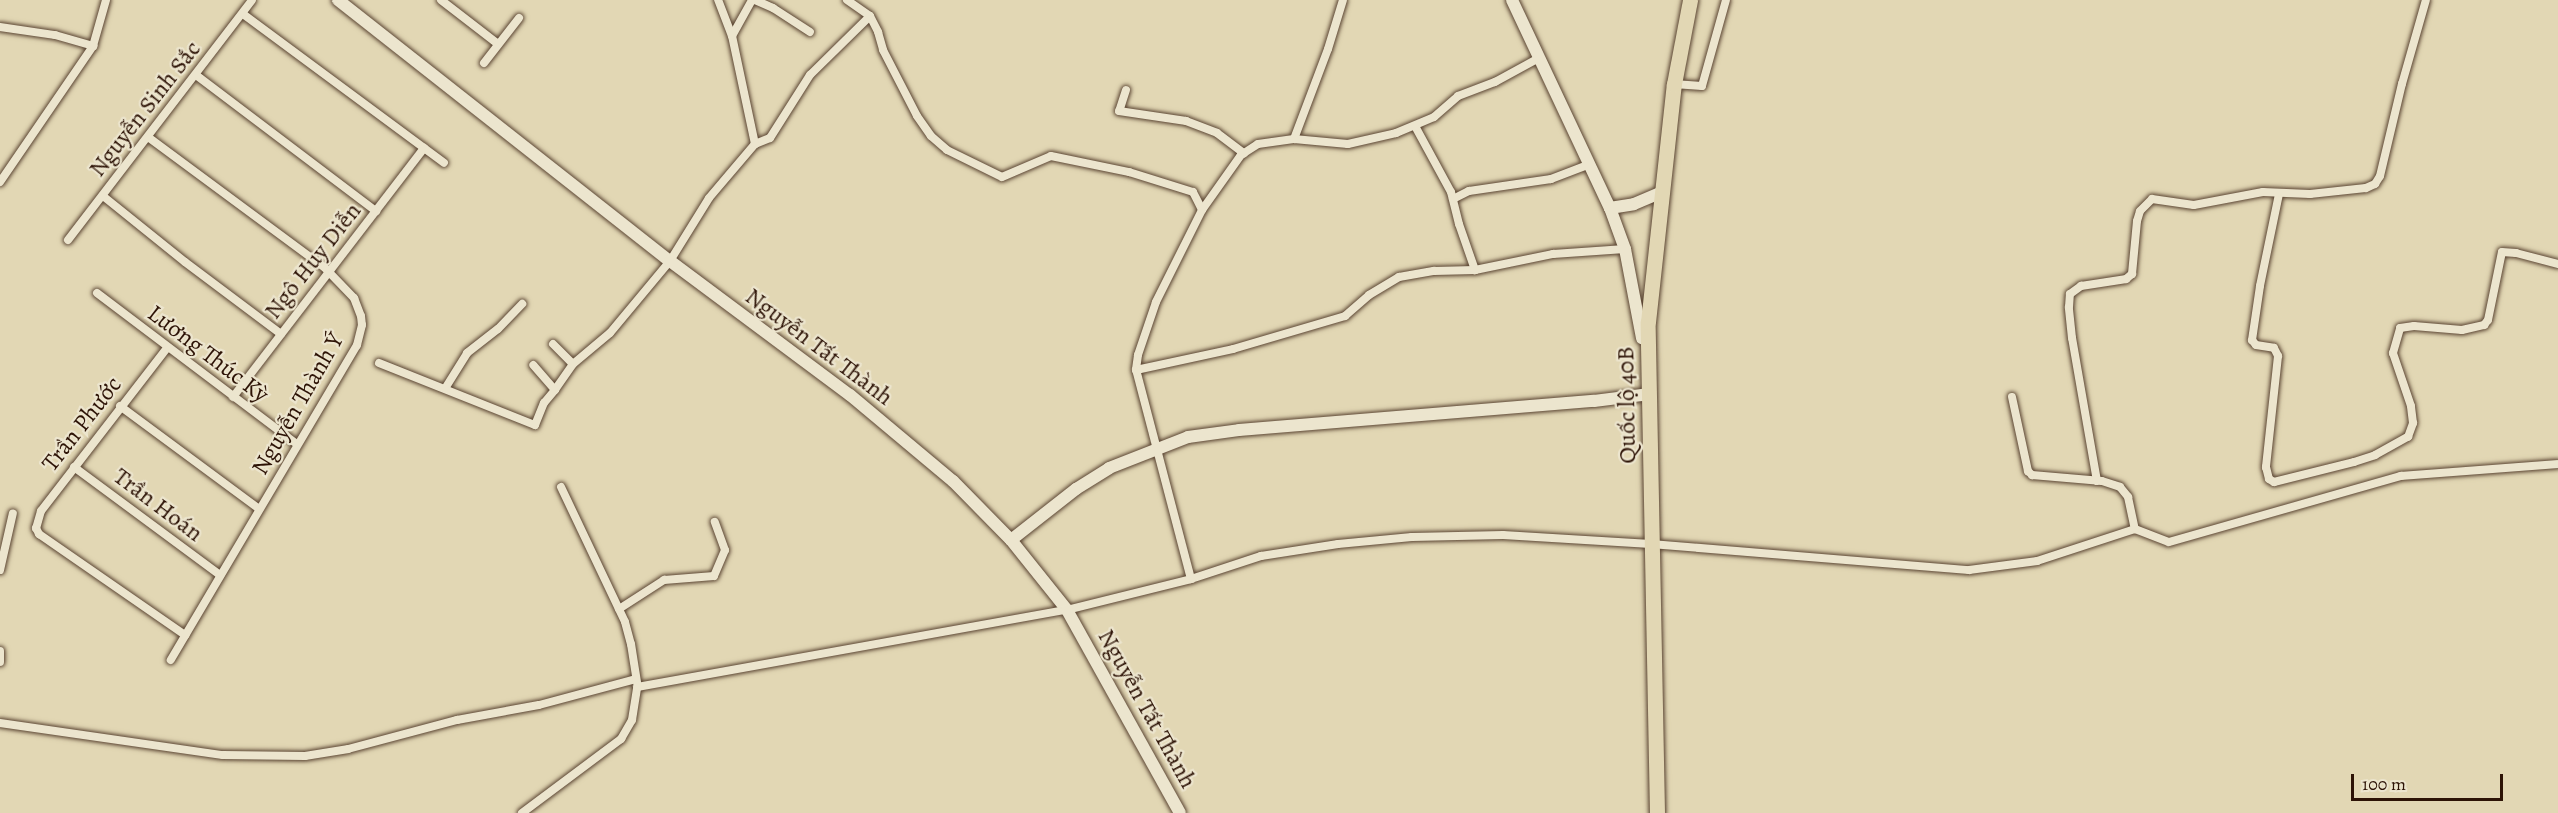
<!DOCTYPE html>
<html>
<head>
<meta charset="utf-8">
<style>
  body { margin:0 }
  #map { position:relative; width:2558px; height:813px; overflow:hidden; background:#e2d7b4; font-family:Alegreya,serif }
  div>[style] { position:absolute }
  .roads { filter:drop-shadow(0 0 2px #5a4432) drop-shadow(0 0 2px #5a4432) }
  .street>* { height:8px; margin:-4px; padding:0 4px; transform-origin:4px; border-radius:4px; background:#ece5ce }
  .secondary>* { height:12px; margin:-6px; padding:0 6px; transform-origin:6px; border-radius:6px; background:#ece5ce }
  .highway>* { height:15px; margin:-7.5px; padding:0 7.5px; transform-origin:7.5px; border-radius:7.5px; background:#e2d7b4 }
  span { translate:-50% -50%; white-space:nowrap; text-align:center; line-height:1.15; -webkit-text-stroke:4.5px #ece5ce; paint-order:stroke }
  .street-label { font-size:24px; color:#2d1306 }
  .scale { position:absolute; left:2351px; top:774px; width:152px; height:27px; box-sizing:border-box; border:3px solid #2d1306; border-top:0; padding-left:8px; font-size:18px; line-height:21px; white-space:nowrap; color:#2d1306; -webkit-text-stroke:4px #ece5ce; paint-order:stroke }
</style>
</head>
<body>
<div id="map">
  <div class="roads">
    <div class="street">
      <div style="left:441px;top:0;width:72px;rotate:37.7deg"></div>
      <div style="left:755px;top:0;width:20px;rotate:24deg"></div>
      <div style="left:773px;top:8px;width:44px;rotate:33deg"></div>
      <div style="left:847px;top:0;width:28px;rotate:35deg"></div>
      <div style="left:870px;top:16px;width:18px;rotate:63deg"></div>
      <div style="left:878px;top:32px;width:19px;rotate:74deg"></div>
      <div style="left:883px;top:50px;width:74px;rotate:62.7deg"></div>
      <div style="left:917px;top:116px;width:24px;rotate:55deg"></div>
      <div style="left:931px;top:136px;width:21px;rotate:41deg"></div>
      <div style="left:947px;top:150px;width:61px;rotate:26.1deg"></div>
      <div style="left:1002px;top:177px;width:53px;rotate:-23.2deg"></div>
      <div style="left:1051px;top:156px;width:80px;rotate:11.6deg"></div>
      <div style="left:1129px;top:172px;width:67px;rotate:17.4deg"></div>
      <div style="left:1193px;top:192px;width:20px;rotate:63deg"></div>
      <div style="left:1202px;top:210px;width:103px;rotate:116.6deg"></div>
      <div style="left:1156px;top:302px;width:56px;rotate:108.8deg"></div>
      <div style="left:1138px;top:355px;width:15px;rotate:98deg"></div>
      <div style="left:1136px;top:370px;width:99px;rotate:-12.2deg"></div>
      <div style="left:1233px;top:349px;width:117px;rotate:-16.4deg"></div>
      <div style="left:1345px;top:316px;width:32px;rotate:-41deg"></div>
      <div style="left:1369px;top:295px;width:35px;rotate:-31deg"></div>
      <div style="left:1399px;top:277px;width:36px;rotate:-10deg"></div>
      <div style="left:1434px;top:271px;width:41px;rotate:-1.4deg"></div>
      <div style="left:1475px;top:270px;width:80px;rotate:-11.6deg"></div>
      <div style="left:1553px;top:254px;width:72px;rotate:-4deg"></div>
      <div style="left:243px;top:14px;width:250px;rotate:36.5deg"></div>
      <div style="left:0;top:27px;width:56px;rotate:8.3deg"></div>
      <div style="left:55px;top:35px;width:40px;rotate:16deg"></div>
      <div style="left:732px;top:36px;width:41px;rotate:-60.9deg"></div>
      <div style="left:484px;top:63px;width:57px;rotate:-52.1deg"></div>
      <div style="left:196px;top:75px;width:226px;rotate:37.1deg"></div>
      <div style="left:1674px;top:84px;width:28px;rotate:4deg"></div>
      <div style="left:1702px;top:86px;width:89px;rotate:-74.4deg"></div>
      <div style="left:1126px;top:90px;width:22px;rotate:108deg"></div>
      <div style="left:1119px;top:111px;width:68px;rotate:8.5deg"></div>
      <div style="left:1186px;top:121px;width:33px;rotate:21deg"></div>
      <div style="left:1217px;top:133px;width:34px;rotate:37deg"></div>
      <div style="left:1415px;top:126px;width:75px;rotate:61.4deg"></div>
      <div style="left:1451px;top:192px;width:33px;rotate:76deg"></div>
      <div style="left:1459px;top:224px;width:49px;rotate:70.8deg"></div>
      <div style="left:148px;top:137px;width:220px;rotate:36.5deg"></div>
      <div style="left:325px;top:268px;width:42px;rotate:46deg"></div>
      <div style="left:354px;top:298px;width:19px;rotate:69deg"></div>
      <div style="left:361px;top:316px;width:9px;rotate:84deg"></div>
      <div style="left:362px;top:325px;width:21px;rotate:104deg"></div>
      <div style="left:357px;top:345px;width:366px;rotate:120.6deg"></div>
      <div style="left:1294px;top:139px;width:96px;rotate:-69.3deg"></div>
      <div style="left:1328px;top:49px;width:51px;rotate:-73deg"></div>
      <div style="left:755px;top:144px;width:16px;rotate:-22deg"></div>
      <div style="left:770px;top:138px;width:75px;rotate:-57.6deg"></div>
      <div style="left:810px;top:75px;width:84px;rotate:-44.5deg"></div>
      <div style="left:0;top:182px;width:165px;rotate:-55.6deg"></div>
      <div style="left:93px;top:46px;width:48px;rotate:-74.2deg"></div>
      <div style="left:2279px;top:194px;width:94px;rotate:101.7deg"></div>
      <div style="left:2260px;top:286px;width:55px;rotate:98.4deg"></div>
      <div style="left:2252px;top:340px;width:6px;rotate:51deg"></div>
      <div style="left:2256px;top:345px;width:18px;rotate:9deg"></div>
      <div style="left:2274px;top:348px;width:9px;rotate:63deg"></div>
      <div style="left:2278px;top:356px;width:112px;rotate:96.2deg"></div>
      <div style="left:2266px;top:467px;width:12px;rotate:76deg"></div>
      <div style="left:2269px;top:479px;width:6px;rotate:31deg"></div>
      <div style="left:2274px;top:482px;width:82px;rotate:-14deg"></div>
      <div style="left:2354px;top:462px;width:22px;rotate:-18deg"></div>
      <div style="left:2375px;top:455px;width:38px;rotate:-29deg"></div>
      <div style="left:2408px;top:437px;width:15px;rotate:-70deg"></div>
      <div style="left:2413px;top:423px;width:17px;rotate:-97deg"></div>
      <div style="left:2411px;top:406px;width:56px;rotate:-108.8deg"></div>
      <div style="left:2393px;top:353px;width:26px;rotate:-74deg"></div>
      <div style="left:2400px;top:328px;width:14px;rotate:-8deg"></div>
      <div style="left:2414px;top:326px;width:48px;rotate:4.8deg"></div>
      <div style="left:2462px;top:330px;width:23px;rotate:-13deg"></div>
      <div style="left:2484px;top:325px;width:6px;rotate:-51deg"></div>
      <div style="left:2488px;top:320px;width:69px;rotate:-78.4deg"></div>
      <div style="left:2502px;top:252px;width:14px;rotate:4deg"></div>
      <div style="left:2516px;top:253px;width:43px;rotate:14.7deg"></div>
      <div style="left:103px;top:196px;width:105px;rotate:38.8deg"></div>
      <div style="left:185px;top:262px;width:120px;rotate:36.9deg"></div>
      <div style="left:1453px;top:199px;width:18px;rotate:-27deg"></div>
      <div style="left:1469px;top:191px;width:83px;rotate:-8.3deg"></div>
      <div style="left:1551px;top:179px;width:42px;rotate:-21deg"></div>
      <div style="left:1202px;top:210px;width:67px;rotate:-54.7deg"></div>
      <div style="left:1241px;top:155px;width:20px;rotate:-33deg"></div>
      <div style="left:1258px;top:144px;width:36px;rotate:-8deg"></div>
      <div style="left:1294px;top:139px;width:54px;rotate:5.3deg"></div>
      <div style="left:1348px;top:144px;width:49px;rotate:-12.9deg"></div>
      <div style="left:1396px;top:133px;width:41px;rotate:-22.8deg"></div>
      <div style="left:1434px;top:117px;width:32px;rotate:-41deg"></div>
      <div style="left:1458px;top:96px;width:40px;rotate:-21deg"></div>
      <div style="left:1495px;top:82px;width:50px;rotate:-28.6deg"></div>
      <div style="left:68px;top:240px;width:302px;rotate:-52.5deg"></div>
      <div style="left:97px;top:293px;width:251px;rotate:37.1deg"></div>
      <div style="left:553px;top:344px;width:28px;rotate:45deg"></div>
      <div style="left:573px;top:364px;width:32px;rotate:125deg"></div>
      <div style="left:167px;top:348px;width:206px;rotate:127.7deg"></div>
      <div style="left:41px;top:511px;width:18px;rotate:106deg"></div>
      <div style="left:36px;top:528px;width:7px;rotate:63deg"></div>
      <div style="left:39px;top:534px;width:178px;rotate:34.7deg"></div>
      <div style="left:379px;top:363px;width:168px;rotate:21.7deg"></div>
      <div style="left:535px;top:425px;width:24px;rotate:-68deg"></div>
      <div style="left:544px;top:403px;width:17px;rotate:-50deg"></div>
      <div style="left:555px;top:390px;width:33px;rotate:-131deg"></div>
      <div style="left:573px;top:364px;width:48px;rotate:-40deg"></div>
      <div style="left:610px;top:333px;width:94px;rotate:-50.2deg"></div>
      <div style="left:670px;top:261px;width:74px;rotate:-58.2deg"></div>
      <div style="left:709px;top:198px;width:71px;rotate:-49.6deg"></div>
      <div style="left:755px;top:144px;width:110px;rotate:-102deg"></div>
      <div style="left:732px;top:36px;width:39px;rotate:-111deg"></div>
      <div style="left:446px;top:387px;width:40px;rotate:-58deg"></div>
      <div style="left:467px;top:353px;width:39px;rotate:-38deg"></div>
      <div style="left:498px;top:329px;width:35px;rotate:-46deg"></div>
      <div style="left:233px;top:397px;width:314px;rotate:-52.5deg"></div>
      <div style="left:2012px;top:397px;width:76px;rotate:77.8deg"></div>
      <div style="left:2028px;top:471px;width:6px;rotate:45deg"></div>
      <div style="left:2032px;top:475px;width:70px;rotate:4.9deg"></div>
      <div style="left:2102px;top:481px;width:19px;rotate:18deg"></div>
      <div style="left:2120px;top:487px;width:13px;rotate:51deg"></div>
      <div style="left:2128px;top:497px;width:33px;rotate:78deg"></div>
      <div style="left:120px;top:406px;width:173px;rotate:36.5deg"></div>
      <div style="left:74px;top:467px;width:182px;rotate:36.5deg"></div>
      <div style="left:2097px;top:481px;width:145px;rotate:-99.9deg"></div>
      <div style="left:2072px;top:338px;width:31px;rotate:-96deg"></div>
      <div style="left:2069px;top:307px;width:13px;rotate:-86deg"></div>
      <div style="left:2070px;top:294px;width:14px;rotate:-36deg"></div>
      <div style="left:2081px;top:286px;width:46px;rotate:-8.8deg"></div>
      <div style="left:2126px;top:279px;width:8px;rotate:-40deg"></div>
      <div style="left:2132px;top:274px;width:53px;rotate:-84.6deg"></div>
      <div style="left:2137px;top:221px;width:10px;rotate:-73deg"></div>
      <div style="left:2140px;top:211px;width:17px;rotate:-45deg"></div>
      <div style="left:2152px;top:199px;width:42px;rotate:8.1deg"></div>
      <div style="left:2194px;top:205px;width:70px;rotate:-10.7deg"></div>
      <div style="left:2263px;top:192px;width:47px;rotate:2.4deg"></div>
      <div style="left:2310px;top:194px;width:56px;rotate:-6.1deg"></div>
      <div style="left:2366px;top:188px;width:10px;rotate:-24deg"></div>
      <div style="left:2375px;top:184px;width:9px;rotate:-58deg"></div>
      <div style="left:2380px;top:176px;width:95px;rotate:-76.6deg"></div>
      <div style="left:2402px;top:84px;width:87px;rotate:-74.1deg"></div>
      <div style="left:561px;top:487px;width:149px;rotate:64.6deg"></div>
      <div style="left:625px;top:622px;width:23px;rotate:75deg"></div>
      <div style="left:631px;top:644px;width:39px;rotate:81deg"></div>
      <div style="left:0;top:570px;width:58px;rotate:-77.2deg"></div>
      <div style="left:1191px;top:579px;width:74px;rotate:-18.2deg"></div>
      <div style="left:1261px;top:556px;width:78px;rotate:-8.9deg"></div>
      <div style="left:1338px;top:544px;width:74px;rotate:-5.4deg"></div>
      <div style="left:1412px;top:537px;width:91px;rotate:-1.3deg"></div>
      <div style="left:1503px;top:535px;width:148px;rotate:3.5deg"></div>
      <div style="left:1651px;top:544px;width:319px;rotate:4.7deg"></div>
      <div style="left:1969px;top:570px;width:69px;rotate:-7.5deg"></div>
      <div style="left:2037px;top:561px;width:103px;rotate:-18.1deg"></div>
      <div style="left:2135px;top:529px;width:36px;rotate:21deg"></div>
      <div style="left:2169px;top:542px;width:241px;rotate:-15.9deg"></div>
      <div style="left:2401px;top:476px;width:157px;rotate:-4.4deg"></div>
      <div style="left:619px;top:609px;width:54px;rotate:-32.8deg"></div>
      <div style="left:664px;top:580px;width:50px;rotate:-4.6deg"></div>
      <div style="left:714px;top:576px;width:28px;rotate:-67deg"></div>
      <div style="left:725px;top:550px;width:30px;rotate:-110deg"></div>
      <div style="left:0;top:651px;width:11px;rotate:90deg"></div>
      <div style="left:0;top:723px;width:225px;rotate:8.2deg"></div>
      <div style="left:223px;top:755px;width:82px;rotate:0.7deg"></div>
      <div style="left:305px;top:756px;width:44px;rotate:-9.2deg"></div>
      <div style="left:348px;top:749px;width:113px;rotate:-14.9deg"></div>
      <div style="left:457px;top:720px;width:83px;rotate:-10.4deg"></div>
      <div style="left:539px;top:705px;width:100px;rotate:-15deg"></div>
      <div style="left:522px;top:813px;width:124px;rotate:-36.8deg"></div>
      <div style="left:621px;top:739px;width:22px;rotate:-60deg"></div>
      <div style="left:632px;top:720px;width:33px;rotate:-81deg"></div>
      <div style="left:637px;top:687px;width:437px;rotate:-10.2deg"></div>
      <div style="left:1067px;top:610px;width:128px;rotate:-14deg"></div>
      <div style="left:1191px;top:579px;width:216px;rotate:-104.7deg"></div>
    </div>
    <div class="secondary">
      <div style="left:338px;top:0;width:422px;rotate:38.2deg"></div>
      <div style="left:670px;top:261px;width:224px;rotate:36.7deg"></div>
      <div style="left:850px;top:395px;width:134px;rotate:39.9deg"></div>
      <div style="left:953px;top:481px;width:83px;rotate:45.5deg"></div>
      <div style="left:1011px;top:540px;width:90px;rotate:51.3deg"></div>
      <div style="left:1067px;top:610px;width:232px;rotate:60.9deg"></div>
      <div style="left:1512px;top:0;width:230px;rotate:64.8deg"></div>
      <div style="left:1610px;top:208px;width:44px;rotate:69.9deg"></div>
      <div style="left:1625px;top:249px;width:91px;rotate:79.2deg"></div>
      <div style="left:1610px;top:208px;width:24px;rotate:-9deg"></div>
      <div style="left:1634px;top:204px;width:30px;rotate:-23deg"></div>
      <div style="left:1011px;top:540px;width:83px;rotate:-38.1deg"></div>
      <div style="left:1076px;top:489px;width:39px;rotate:-32deg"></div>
      <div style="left:1109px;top:468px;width:85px;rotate:-21.4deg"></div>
      <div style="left:1188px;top:437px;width:51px;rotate:-7.8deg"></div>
      <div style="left:1239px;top:430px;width:356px;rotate:-4.7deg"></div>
      <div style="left:1594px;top:401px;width:56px;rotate:-7.1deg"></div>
      <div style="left:1650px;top:394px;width:6px;rotate:-99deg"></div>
    </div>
    <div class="highway">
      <div style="left:1657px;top:813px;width:491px;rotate:-91.1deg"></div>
      <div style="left:1648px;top:322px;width:239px;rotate:-83.8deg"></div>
      <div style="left:1674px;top:84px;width:86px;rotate:-79.2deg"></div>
    </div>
  </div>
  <div class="street-label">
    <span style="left:145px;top:109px;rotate:-52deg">Nguyễn Sinh Sắc</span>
    <span style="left:313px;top:261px;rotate:-52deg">Ngô Huy Diễn</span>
    <span style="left:819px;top:347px;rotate:37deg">Nguyễn Tất Thành</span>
    <span style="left:208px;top:354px;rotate:37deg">Lương Thúc Kỳ</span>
    <span style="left:298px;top:404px;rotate:-60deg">Nguyễn Thành Ý</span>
    <span style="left:1627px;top:405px;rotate:-91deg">Quốc lộ 40B</span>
    <span style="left:82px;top:424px;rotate:-52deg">Trần Phước</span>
    <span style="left:158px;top:505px;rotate:37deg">Trần Hoán</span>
    <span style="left:1147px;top:709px;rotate:61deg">Nguyễn Tất Thành</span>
  </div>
  <div class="scale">100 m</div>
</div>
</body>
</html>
